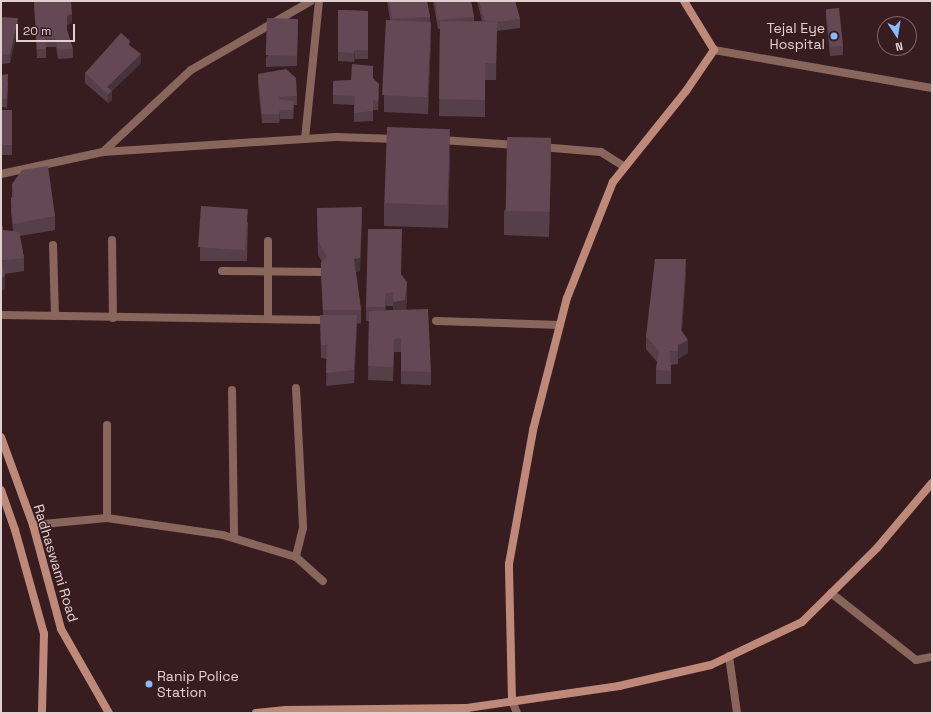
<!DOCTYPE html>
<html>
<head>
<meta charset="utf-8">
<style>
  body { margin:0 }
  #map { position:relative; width:933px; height:714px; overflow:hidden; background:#381d20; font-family:"Space Grotesk",sans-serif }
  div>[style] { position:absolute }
  .street>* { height:8px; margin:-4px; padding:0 4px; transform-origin:4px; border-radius:4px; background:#88665c }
  .secondary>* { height:8px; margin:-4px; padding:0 4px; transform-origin:4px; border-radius:4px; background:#bf8979 }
  .wall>* { inset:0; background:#563f49; transform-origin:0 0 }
  .shaded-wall>* { inset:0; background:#46333c }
  .building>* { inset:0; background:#644955; transform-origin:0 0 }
  .dots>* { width:11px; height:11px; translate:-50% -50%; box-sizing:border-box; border:2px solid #381d20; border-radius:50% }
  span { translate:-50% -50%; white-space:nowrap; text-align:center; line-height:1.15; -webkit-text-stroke:3px #381d20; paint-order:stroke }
  .poi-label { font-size:14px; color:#e2cfd0 }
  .right { translate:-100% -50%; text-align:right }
  .left { translate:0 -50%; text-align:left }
  .street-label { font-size:14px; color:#e2cfd0 }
  .frame { position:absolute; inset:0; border:2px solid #e2cfd0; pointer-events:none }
  .north { position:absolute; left:877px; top:16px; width:40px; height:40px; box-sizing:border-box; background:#381d20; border:1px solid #7c6466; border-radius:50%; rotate:168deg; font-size:11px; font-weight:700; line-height:16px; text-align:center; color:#e2cfd0 }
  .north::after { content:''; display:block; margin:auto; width:14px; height:18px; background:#88bafc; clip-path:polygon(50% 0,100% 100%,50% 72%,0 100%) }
  .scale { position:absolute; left:16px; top:24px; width:59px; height:18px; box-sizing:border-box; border:2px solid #e2cfd0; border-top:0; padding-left:5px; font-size:12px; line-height:14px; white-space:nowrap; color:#e2cfd0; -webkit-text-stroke:3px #381d20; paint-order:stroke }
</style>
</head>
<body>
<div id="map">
  <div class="street">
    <div style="left:714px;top:50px;width:221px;rotate:9.9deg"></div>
    <div style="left:305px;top:139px;width:139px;rotate:-84.2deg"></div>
    <div style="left:441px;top:140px;width:76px;rotate:3.8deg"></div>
    <div style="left:541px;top:147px;width:60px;rotate:4.8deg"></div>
    <div style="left:601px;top:152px;width:28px;rotate:32deg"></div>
    <div style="left:103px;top:152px;width:233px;rotate:-3.7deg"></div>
    <div style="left:336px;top:137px;width:61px;rotate:1.9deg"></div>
    <div style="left:1px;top:174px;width:104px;rotate:-12.2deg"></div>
    <div style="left:103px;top:152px;width:120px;rotate:-43deg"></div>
    <div style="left:191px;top:70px;width:138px;rotate:-29.9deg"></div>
    <div style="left:112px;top:240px;width:78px;rotate:89.3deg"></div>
    <div style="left:268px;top:241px;width:78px;rotate:90deg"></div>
    <div style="left:53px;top:245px;width:71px;rotate:88.4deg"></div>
    <div style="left:222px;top:271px;width:100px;rotate:0.6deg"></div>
    <div style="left:1px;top:315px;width:321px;rotate:0.9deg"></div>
    <div style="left:436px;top:321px;width:124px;rotate:1.8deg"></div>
    <div style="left:296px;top:388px;width:140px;rotate:87.1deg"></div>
    <div style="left:303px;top:528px;width:30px;rotate:104deg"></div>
    <div style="left:232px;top:390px;width:148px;rotate:89.2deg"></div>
    <div style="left:107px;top:425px;width:93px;rotate:90deg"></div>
    <div style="left:33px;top:525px;width:74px;rotate:-5.4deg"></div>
    <div style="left:107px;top:518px;width:117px;rotate:8.3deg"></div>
    <div style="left:223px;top:535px;width:76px;rotate:16.8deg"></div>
    <div style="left:296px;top:557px;width:36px;rotate:42deg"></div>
    <div style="left:831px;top:593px;width:108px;rotate:38.2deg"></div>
    <div style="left:916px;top:660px;width:16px;rotate:-11deg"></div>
    <div style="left:729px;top:656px;width:58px;rotate:82deg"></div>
    <div style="left:512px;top:701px;width:13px;rotate:67deg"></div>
  </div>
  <div class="secondary">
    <div style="left:1px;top:437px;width:94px;rotate:70deg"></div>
    <div style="left:33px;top:525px;width:108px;rotate:74.9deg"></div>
    <div style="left:61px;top:629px;width:97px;rotate:60.3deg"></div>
    <div style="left:1px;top:490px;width:42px;rotate:70.7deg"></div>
    <div style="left:15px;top:530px;width:108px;rotate:74.4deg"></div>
    <div style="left:44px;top:634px;width:79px;rotate:91.5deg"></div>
    <div style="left:512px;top:701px;width:137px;rotate:-91.3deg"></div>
    <div style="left:509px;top:564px;width:136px;rotate:-79.8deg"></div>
    <div style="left:533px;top:430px;width:136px;rotate:-75.6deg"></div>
    <div style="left:567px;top:298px;width:125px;rotate:-68.4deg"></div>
    <div style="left:613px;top:182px;width:117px;rotate:-51.3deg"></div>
    <div style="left:686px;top:91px;width:50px;rotate:-55.7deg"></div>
    <div style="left:714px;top:50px;width:57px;rotate:-121.5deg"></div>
    <div style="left:256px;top:713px;width:30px;rotate:-6deg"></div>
    <div style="left:286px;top:710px;width:181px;rotate:-0.6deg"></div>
    <div style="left:467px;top:708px;width:154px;rotate:-8.2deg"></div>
    <div style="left:619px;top:686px;width:94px;rotate:-12.9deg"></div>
    <div style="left:711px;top:665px;width:101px;rotate:-25.3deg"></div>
    <div style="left:802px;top:622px;width:105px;rotate:-44.6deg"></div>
    <div style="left:877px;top:548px;width:85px;rotate:-49.8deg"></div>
  </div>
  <div class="wall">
    <div style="clip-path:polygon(34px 1px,72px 23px,67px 25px,67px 30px,73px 49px,73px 58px,58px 59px,56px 47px,46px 47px,46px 58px,37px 58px)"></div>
    <div style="clip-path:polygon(387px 1px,427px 1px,430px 17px,431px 39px,428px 114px,384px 112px,384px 95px,390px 20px)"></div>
    <div style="clip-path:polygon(433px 1px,471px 1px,474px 17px,474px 21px,482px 21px,477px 1px,515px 1px,520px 19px,520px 28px,497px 31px,496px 80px,485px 80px,485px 117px,439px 116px,440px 29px,438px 29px)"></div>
    <div style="clip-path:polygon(826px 9px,843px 46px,843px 55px,830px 56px,826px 18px)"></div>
    <div style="clip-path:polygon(338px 10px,368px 11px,368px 59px,355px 59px,354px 62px,338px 61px)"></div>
    <div style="clip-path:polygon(1px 17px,18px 27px,10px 63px,1px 64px)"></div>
    <div style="clip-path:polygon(298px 28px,297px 66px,266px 67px,266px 57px)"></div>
    <div style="clip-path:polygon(130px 46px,141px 63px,112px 91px,112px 100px,108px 103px,85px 83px,85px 73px)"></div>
    <div style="clip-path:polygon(258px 74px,297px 96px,297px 105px,294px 105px,293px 119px,280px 119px,279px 123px,262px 123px,258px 84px)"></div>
    <div style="clip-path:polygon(1px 75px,8px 83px,7px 108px,1px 107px)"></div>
    <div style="clip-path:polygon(373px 78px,379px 93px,378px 110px,373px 110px,373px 121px,354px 122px,354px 105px,333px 104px,333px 81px,351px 80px)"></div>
    <div style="left:1px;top:110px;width:11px;height:45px"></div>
    <div style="clip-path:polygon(450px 152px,448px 228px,384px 226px,384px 203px)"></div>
    <div style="clip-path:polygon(551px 161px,549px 237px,504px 235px,504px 211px)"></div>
    <div style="clip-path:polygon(12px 184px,55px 216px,55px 230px,20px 236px,24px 258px,24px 271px,5px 274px,5px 289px,1px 291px,1px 218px,3px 230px,13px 231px,11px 212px,11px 198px,12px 197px)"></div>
    <div style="clip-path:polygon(317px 208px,362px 221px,360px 271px,356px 272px,361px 310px,361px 323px,357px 324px,354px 383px,326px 386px,327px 359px,321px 358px,320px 315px,323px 315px,321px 276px,321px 262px,322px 262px,318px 255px)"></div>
    <div style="clip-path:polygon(248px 222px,247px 261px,200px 261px,200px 247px)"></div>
    <div style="clip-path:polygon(686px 272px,682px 331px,688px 353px,678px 359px,678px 364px,671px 365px,671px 384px,656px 384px,656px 370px,657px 362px,646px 349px,646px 336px)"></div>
    <div style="clip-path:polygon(evenodd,402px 275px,407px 296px,406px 310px,431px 372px,431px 385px,401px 384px,401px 352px,394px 352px,393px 381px,368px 380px,369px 321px,366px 321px,366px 307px,402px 275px,386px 306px,393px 306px,393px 310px,386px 310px,386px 306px)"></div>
  </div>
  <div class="shaded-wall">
    <div style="clip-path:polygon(72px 14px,72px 23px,67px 25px,67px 16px)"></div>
    <div style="clip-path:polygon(18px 18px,18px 27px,10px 63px,10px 54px)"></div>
    <div style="clip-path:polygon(431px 22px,431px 39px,428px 114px,428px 96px)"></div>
    <div style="clip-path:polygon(355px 50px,355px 59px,354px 62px,354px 53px)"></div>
    <div style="clip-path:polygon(141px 54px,141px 63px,112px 91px,112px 100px,108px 103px,107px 87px)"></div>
    <div style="clip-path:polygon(294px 101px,294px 110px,293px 119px,293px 110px)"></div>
    <div style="clip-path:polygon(280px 110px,280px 119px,279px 123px,279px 114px)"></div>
    <div style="clip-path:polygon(450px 129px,450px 152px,448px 228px,448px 204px)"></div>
    <div style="clip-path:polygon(551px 138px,551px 161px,549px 237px,549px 213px)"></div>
    <div style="clip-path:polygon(362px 207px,360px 271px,354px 272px,354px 259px)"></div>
    <div style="clip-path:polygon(686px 259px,686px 272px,681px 344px,681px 330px)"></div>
    <div style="clip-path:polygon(5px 276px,5px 289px,1px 291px,1px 277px)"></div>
    <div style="clip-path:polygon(407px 282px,407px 296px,405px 313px,393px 316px,393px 302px)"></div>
    <div style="clip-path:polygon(386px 293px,386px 306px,385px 321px,385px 307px)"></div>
    <div style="clip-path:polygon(357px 315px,357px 329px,354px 383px,354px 370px)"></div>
    <div style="clip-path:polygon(688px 340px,688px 353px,678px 359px,678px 345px)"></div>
  </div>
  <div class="building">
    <div style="clip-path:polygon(34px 1px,71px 1px,72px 14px,67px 16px,67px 30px,73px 49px,58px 50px,56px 38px,45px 38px,46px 49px,37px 49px)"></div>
    <div style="clip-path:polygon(389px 1px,427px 1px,430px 17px,392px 19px)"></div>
    <div style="clip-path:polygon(435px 1px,471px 1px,474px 17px,438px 20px)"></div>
    <div style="clip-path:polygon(479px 1px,515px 1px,520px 19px,497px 22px,485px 21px)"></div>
    <div style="left:839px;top:8px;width:38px;height:13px;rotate:84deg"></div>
    <div style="clip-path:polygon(338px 10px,368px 11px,368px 50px,355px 50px,354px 53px,338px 52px)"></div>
    <div style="clip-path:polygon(1px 17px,18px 18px,10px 54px,1px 55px)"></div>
    <div style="left:298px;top:19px;width:37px;height:31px;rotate:92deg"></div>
    <div style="left:386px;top:20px;width:45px;height:75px;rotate:3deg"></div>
    <div style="clip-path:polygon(440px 21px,497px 22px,496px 63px,485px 63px,485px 100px,439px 99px)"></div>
    <div style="clip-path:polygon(121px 33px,130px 41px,129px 45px,141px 54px,107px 87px,112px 91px,108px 94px,85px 73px)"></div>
    <div style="clip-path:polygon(352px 64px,373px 66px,373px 78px,379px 84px,378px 101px,373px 100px,373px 111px,354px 113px,355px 96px,333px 95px,333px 81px,351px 80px)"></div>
    <div style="clip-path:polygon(286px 69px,296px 78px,297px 96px,279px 97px,280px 100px,294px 101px,293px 110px,280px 110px,279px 114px,262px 114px,258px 74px)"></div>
    <div style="clip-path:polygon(8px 74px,7px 99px,1px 98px,1px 75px)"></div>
    <div style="left:1px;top:110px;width:11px;height:35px"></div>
    <div style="left:387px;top:127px;width:63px;height:76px;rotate:2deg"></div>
    <div style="left:507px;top:137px;width:44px;height:74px;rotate:1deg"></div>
    <div style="clip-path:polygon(48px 166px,55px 216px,13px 224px,11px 198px,14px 197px,12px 184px,22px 170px)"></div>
    <div style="left:201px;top:206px;width:47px;height:41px;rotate:4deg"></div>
    <div style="clip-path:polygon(362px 207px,360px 258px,354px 259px,361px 310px,323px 310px,321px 262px,327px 257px,318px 241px,317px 208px)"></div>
    <div style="clip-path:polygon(1px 218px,3px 230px,19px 232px,24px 258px,2px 260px,5px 276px,1px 277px)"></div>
    <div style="clip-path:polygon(368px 229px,402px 229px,401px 274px,407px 282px,405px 300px,393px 302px,394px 292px,386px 293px,385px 307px,366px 307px)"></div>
    <div style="clip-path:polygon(655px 259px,686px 259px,681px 330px,688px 340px,678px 345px,678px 351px,670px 351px,671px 371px,656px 370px,659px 351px,646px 336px)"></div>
    <div style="clip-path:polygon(428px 309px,431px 372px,401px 371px,401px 338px,394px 339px,393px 367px,368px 366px,369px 311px)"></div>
    <div style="clip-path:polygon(320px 315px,357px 315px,354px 370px,326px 373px,327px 345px,321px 345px)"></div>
  </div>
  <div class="dots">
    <div style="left:834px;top:36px;background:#88bafc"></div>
    <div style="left:149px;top:684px;background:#88bafc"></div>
  </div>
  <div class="poi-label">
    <span class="right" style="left:825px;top:36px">Tejal Eye<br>Hospital</span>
    <span class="left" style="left:157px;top:684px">Ranip Police<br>Station</span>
  </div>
  <div class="street-label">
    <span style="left:56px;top:563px;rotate:73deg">Radhaswami Road</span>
  </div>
  <div class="frame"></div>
  <div class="north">N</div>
  <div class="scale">20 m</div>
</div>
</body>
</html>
